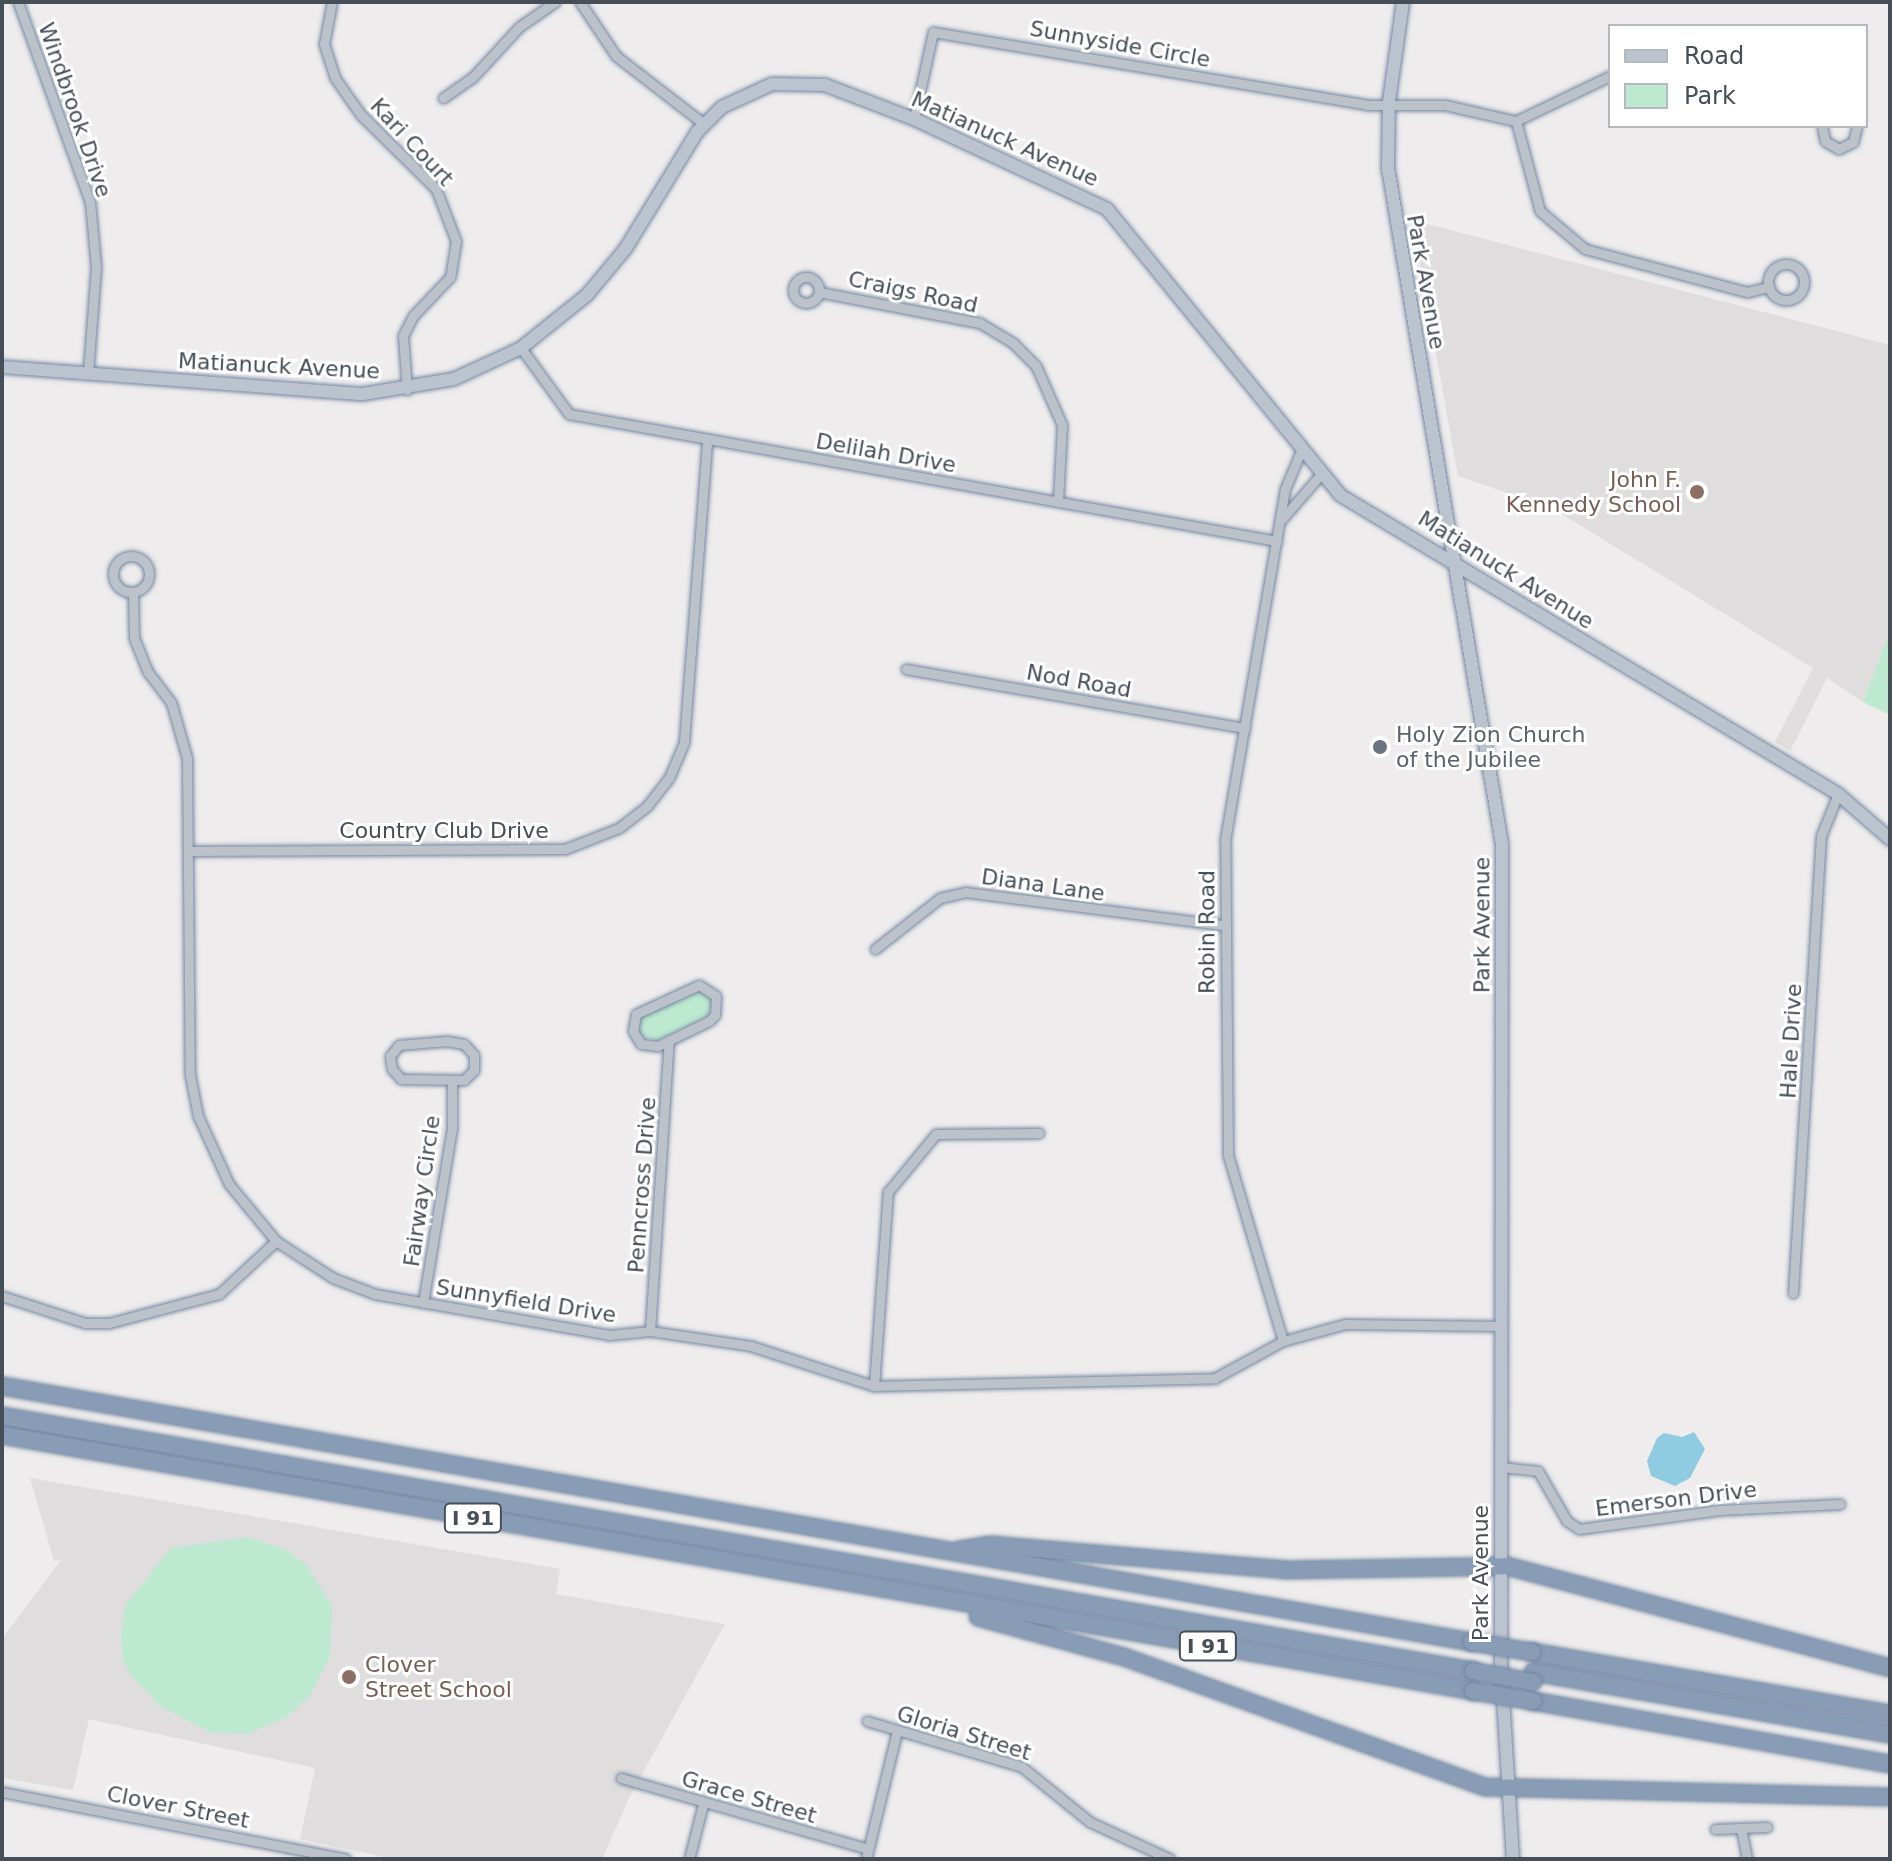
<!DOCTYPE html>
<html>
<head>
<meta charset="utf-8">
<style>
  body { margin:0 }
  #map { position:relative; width:1892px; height:1861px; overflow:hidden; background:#eeecec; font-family:"DejaVu Sans",sans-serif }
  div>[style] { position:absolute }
  .education>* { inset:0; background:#dfdddd }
  .green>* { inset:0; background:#bde9d0 }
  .water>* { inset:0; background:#8fcce1 }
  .roads { filter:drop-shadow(0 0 2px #7387a2) drop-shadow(0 0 2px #7387a2) }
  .street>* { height:9px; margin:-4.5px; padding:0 4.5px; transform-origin:4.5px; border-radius:4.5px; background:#bbc2ca }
  .street>.ring { margin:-4.5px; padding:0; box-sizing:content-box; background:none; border:9px solid #bbc2ca; border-radius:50% }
  .secondary>* { height:12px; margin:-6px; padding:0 6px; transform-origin:6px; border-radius:6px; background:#bbc3ce }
  .highway>* { height:16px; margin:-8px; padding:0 8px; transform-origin:8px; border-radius:8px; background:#889cb6 }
  .bridges { filter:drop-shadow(0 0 2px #7387a2) drop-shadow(0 0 2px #7387a2) }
  .highway-bridge>* { height:16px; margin:-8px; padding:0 8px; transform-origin:8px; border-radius:8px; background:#889cb6 }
  .dots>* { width:22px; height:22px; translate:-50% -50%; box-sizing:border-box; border:4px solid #fff; border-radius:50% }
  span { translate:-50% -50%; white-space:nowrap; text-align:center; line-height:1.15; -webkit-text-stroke:6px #fff; paint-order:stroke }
  .shield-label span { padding:2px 6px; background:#fff; border:2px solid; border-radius:6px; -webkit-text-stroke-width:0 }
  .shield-label { font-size:20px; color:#464e57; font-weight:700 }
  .street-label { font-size:22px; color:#464e57 }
  .education-label { font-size:22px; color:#785e54 }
  .right { translate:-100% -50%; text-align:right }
  .left { translate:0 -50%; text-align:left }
  .worship-label { font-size:22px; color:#5b616d }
  .frame { position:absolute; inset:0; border:4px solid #464e57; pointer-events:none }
  .legend { position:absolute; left:1608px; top:24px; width:260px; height:104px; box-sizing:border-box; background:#fff; border:2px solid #b5b8bc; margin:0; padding:10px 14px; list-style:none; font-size:24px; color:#464e57 }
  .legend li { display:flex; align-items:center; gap:16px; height:40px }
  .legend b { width:40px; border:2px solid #b5b8bc }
</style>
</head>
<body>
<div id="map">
  <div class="education">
    <div style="clip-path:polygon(1412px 220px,1890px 345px,1890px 631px,1863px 702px,1827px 678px,1790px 751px,1775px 742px,1813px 668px,1550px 507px,1458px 476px)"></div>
    <div style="clip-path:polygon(30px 1478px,560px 1569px,556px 1594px,725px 1624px,630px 1796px,602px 1859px,394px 1859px,300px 1839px,315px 1768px,89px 1719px,73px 1790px,2px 1778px,2px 1639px,61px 1560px,54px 1561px)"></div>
  </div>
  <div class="green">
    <div style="clip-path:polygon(1890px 631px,1890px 715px,1863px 702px)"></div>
    <div style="clip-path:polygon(700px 990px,712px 1001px,708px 1016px,657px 1041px,640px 1036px,639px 1021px,645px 1014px)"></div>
    <div style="clip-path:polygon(248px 1537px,287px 1550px,307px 1566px,332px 1606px,330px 1656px,309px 1697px,286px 1717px,247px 1734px,210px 1732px,160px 1706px,132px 1676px,123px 1661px,121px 1632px,126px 1604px,171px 1548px)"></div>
  </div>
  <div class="water">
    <div style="clip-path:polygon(1694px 1432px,1705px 1449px,1690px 1478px,1675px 1486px,1651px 1476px,1647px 1461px,1657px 1438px,1664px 1433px,1682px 1437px)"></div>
  </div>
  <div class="roads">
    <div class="street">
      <div style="left:18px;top:2px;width:213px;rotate:70.2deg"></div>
      <div style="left:90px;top:202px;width:65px;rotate:84.7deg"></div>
      <div style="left:96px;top:267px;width:107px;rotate:94.3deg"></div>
      <div style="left:332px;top:2px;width:43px;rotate:100.8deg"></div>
      <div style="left:324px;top:44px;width:36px;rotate:72deg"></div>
      <div style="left:335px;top:78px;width:45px;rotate:54.9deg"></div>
      <div style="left:361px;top:115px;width:105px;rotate:44.6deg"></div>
      <div style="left:436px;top:189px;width:56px;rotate:69deg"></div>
      <div style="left:456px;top:241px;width:36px;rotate:99deg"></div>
      <div style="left:450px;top:277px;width:54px;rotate:133.5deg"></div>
      <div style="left:413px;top:316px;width:22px;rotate:117deg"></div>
      <div style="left:403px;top:336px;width:54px;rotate:85.8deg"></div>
      <div style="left:580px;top:2px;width:65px;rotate:56.3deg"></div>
      <div style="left:616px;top:56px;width:111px;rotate:37.7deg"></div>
      <div style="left:443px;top:98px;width:35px;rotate:-35deg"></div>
      <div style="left:472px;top:78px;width:69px;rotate:-47.3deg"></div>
      <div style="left:519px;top:27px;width:44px;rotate:-34.8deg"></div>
      <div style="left:914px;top:119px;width:89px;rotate:-77.7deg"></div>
      <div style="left:933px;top:32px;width:440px;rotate:9.5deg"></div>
      <div style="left:1367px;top:105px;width:78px"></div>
      <div style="left:1445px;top:105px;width:73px;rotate:12.7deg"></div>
      <div style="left:1516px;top:121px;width:104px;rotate:-25.6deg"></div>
      <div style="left:1516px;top:121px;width:93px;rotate:75.1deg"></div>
      <div style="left:1540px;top:211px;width:59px;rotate:40.2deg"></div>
      <div style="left:1585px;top:249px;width:168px;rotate:14.9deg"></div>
      <div style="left:1747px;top:292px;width:23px;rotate:-13deg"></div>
      <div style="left:1822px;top:126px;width:15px;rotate:79deg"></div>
      <div style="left:1825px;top:141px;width:16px;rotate:30deg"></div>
      <div style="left:1839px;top:149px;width:16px;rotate:-27deg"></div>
      <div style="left:1853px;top:142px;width:16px;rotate:-76deg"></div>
      <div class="ring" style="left:1768px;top:264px;width:27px;height:27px"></div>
      <div class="ring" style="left:793px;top:277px;width:17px;height:17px"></div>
      <div style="left:819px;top:292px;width:164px;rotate:10.9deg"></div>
      <div style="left:980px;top:323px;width:39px;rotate:31deg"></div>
      <div style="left:1013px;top:343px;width:33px;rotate:45deg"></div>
      <div style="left:1036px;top:366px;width:64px;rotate:66.2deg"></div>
      <div style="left:1062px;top:425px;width:77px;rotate:93deg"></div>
      <div style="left:521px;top:348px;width:82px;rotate:54deg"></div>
      <div style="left:569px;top:414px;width:719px;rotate:10.17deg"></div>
      <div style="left:1282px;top:519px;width:60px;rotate:-49.1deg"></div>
      <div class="ring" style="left:113px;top:556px;width:27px;height:27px"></div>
      <div style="left:133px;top:592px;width:46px;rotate:88.8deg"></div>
      <div style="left:134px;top:638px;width:37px;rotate:68deg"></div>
      <div style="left:148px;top:672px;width:38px;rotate:53deg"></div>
      <div style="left:171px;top:702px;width:58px;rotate:74.1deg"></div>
      <div style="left:187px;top:758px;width:317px;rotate:89.5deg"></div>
      <div style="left:190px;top:1075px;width:42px;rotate:79deg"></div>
      <div style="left:198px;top:1116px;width:75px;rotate:65.5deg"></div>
      <div style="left:229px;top:1184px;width:74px;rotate:50.5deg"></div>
      <div style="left:276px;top:1241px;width:68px;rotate:33deg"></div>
      <div style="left:333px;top:1278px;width:45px;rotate:20.9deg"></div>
      <div style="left:375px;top:1294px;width:238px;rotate:9.9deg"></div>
      <div style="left:609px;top:1335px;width:41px;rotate:-5.6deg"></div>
      <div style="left:650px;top:1331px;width:102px;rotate:8.4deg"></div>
      <div style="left:751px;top:1346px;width:129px;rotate:18deg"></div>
      <div style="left:874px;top:1386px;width:341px;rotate:-1.3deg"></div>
      <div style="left:1215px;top:1378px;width:77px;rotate:-28.6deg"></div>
      <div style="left:1283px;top:1341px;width:64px;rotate:-15.3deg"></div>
      <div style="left:1345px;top:1324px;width:155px;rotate:0.7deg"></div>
      <div style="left:906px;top:669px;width:344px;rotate:9.9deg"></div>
      <div style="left:188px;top:851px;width:377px;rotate:-0.3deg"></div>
      <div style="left:565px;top:849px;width:58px;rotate:-21.3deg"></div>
      <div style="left:619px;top:828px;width:36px;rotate:-38deg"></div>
      <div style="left:647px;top:806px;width:36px;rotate:-52deg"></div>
      <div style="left:669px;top:778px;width:39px;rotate:-67deg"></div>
      <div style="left:684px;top:742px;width:303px;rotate:-85.6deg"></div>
      <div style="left:875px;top:949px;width:83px;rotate:-38.1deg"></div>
      <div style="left:940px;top:898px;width:26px;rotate:-13deg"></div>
      <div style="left:965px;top:892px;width:261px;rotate:7.3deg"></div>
      <div style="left:699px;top:985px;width:20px;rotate:33deg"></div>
      <div style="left:716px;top:996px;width:19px;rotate:93deg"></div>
      <div style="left:715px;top:1015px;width:8px;rotate:135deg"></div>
      <div style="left:709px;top:1021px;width:57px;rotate:153.9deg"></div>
      <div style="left:658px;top:1046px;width:17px;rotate:-173deg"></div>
      <div style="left:641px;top:1044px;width:15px;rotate:-122deg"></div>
      <div style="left:633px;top:1031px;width:17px;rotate:-80deg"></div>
      <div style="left:636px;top:1014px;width:69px;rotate:-24.7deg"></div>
      <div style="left:447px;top:1041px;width:17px;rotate:10deg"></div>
      <div style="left:464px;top:1044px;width:15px;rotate:48deg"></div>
      <div style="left:474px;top:1055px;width:15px;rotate:90deg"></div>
      <div style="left:474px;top:1070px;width:14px;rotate:135deg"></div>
      <div style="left:464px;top:1080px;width:63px;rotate:-179.1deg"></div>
      <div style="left:401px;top:1079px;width:13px;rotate:-132deg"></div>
      <div style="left:392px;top:1069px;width:13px;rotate:-99deg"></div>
      <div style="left:390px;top:1056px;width:14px;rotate:-51deg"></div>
      <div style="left:399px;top:1045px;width:48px;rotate:-4.8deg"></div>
      <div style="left:1793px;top:1293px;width:458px;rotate:-86.5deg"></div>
      <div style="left:1821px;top:836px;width:45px;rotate:-68deg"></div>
      <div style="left:2px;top:1296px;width:87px;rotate:18deg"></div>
      <div style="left:85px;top:1323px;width:24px"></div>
      <div style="left:109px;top:1323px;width:114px;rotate:-14.8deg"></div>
      <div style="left:219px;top:1294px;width:78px;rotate:-42.9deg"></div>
      <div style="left:423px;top:1303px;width:177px;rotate:-80.6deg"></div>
      <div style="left:452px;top:1128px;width:45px;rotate:-90deg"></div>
      <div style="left:650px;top:1331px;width:291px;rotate:-86.3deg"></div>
      <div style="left:1283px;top:1341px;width:194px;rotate:-106.5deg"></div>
      <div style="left:1228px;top:1155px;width:315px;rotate:-90.5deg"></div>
      <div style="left:1225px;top:840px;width:356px;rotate:-80.3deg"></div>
      <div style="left:1285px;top:489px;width:41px;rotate:-67.2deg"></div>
      <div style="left:874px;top:1386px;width:195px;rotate:-85.9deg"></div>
      <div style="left:888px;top:1192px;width:75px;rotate:-50.4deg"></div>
      <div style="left:936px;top:1134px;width:103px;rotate:-0.6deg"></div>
      <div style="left:1501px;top:1467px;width:37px;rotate:6deg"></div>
      <div style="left:1538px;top:1471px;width:58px;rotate:59.9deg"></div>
      <div style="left:1567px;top:1521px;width:14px;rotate:34deg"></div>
      <div style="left:1579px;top:1529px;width:142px;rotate:-7.7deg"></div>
      <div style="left:1720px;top:1510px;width:120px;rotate:-2.9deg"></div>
      <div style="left:867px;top:1721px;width:162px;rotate:16.5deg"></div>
      <div style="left:1022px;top:1767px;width:87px;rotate:39deg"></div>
      <div style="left:1090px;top:1822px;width:88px;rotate:24.8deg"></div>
      <div style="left:621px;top:1778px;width:257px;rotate:16deg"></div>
      <div style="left:2px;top:1792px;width:350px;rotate:11deg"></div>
      <div style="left:1741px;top:1828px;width:32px;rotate:79deg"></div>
      <div style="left:1715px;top:1829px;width:52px;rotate:-2.2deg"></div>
      <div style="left:689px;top:1859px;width:57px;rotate:-75.7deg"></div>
      <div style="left:866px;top:1859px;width:132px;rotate:-76.4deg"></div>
    </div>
    <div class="secondary">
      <div style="left:1403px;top:2px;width:100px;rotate:98deg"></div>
      <div style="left:1389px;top:101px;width:67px;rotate:90.9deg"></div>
      <div style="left:1388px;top:168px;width:686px;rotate:80.43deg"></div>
      <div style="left:1502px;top:844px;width:820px;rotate:90.07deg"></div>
      <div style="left:1501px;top:1664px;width:195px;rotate:86.5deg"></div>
      <div style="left:2px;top:367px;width:362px;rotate:4.3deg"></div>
      <div style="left:363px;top:394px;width:92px;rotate:-9.4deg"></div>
      <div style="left:454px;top:379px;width:74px;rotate:-24.8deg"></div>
      <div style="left:521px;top:348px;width:85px;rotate:-38.8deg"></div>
      <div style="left:587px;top:295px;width:61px;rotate:-50.3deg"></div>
      <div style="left:626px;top:248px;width:136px;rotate:-58.5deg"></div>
      <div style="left:697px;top:132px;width:35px;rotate:-45deg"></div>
      <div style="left:722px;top:107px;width:55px;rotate:-24.7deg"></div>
      <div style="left:772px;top:84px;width:53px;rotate:1.1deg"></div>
      <div style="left:825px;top:85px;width:95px;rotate:20.9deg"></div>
      <div style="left:914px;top:119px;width:213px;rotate:25deg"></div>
      <div style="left:1107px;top:209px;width:369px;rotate:50.8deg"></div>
      <div style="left:1340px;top:495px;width:581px;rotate:30.98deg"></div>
      <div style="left:1838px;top:794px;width:69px;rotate:40.9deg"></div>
    </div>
    <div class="highway">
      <div style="left:2px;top:1386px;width:1492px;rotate:9.88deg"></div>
      <div style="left:2px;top:1416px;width:1493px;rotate:9.83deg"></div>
      <div style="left:2px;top:1435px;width:1493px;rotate:9.87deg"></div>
      <div style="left:959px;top:1550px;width:32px;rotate:-9deg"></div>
      <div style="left:991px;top:1545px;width:296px;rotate:4.8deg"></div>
      <div style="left:1286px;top:1570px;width:221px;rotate:-1deg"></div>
      <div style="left:1507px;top:1566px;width:396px;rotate:14.9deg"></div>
      <div style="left:978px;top:1617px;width:151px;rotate:15.3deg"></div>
      <div style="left:1124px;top:1657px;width:384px;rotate:19.8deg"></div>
      <div style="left:1485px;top:1787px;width:405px;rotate:1.4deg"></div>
      <div style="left:1532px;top:1652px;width:363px;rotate:9.8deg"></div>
      <div style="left:1533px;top:1672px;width:362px;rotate:9.9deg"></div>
      <div style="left:1533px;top:1701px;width:363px;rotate:10deg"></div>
    </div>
  </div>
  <div class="bridges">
    <div class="highway-bridge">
      <div style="left:1472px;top:1642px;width:61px;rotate:9.5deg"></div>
      <div style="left:1473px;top:1671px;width:61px;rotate:10.4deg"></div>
      <div style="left:1473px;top:1691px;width:61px;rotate:9.5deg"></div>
    </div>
  </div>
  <div class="dots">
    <div style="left:1697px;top:492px;background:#8d6e63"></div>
    <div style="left:1380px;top:747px;background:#6b7280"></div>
    <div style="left:349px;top:1677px;background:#8d6e63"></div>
  </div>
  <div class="shield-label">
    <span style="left:473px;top:1518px">I 91</span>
    <span style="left:1208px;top:1646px">I 91</span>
  </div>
  <div class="street-label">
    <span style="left:1120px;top:44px;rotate:10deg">Sunnyside Circle</span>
    <span style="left:75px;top:110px;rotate:71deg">Windbrook Drive</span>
    <span style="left:1005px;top:139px;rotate:24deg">Matianuck Avenue</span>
    <span style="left:412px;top:142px;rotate:47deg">Kari Court</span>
    <span style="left:1426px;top:282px;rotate:80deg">Park Avenue</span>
    <span style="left:913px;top:292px;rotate:12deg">Craigs Road</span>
    <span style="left:279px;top:366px;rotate:3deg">Matianuck Avenue</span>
    <span style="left:886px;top:453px;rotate:10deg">Delilah Drive</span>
    <span style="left:1506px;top:570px;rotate:32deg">Matianuck Avenue</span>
    <span style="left:1079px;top:681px;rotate:10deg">Nod Road</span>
    <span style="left:444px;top:831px">Country Club Drive</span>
    <span style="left:1043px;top:885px;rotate:8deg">Diana Lane</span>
    <span style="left:1482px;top:925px;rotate:-90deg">Park Avenue</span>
    <span style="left:1207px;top:932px;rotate:-90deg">Robin Road</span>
    <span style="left:1791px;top:1041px;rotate:-87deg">Hale Drive</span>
    <span style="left:642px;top:1185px;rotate:-86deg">Penncross Drive</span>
    <span style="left:422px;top:1191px;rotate:-82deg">Fairway Circle</span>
    <span style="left:526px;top:1301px;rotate:9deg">Sunnyfield Drive</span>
    <span style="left:1676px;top:1499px;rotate:-7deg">Emerson Drive</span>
    <span style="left:1481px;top:1573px;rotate:-90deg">Park Avenue</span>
    <span style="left:964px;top:1733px;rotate:17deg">Gloria Street</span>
    <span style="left:749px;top:1797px;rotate:16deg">Grace Street</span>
    <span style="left:178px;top:1807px;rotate:11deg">Clover Street</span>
  </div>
  <div class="education-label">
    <span class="right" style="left:1681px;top:492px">John F.<br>Kennedy School</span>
    <span class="left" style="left:365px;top:1677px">Clover<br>Street School</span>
  </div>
  <div class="worship-label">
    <span class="left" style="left:1396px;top:747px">Holy Zion Church<br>of the Jubilee</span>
  </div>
  <div class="frame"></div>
  <ul class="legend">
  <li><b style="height:10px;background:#bbc3ce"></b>Road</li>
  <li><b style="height:22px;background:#bde9d0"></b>Park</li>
  </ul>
</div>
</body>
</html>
